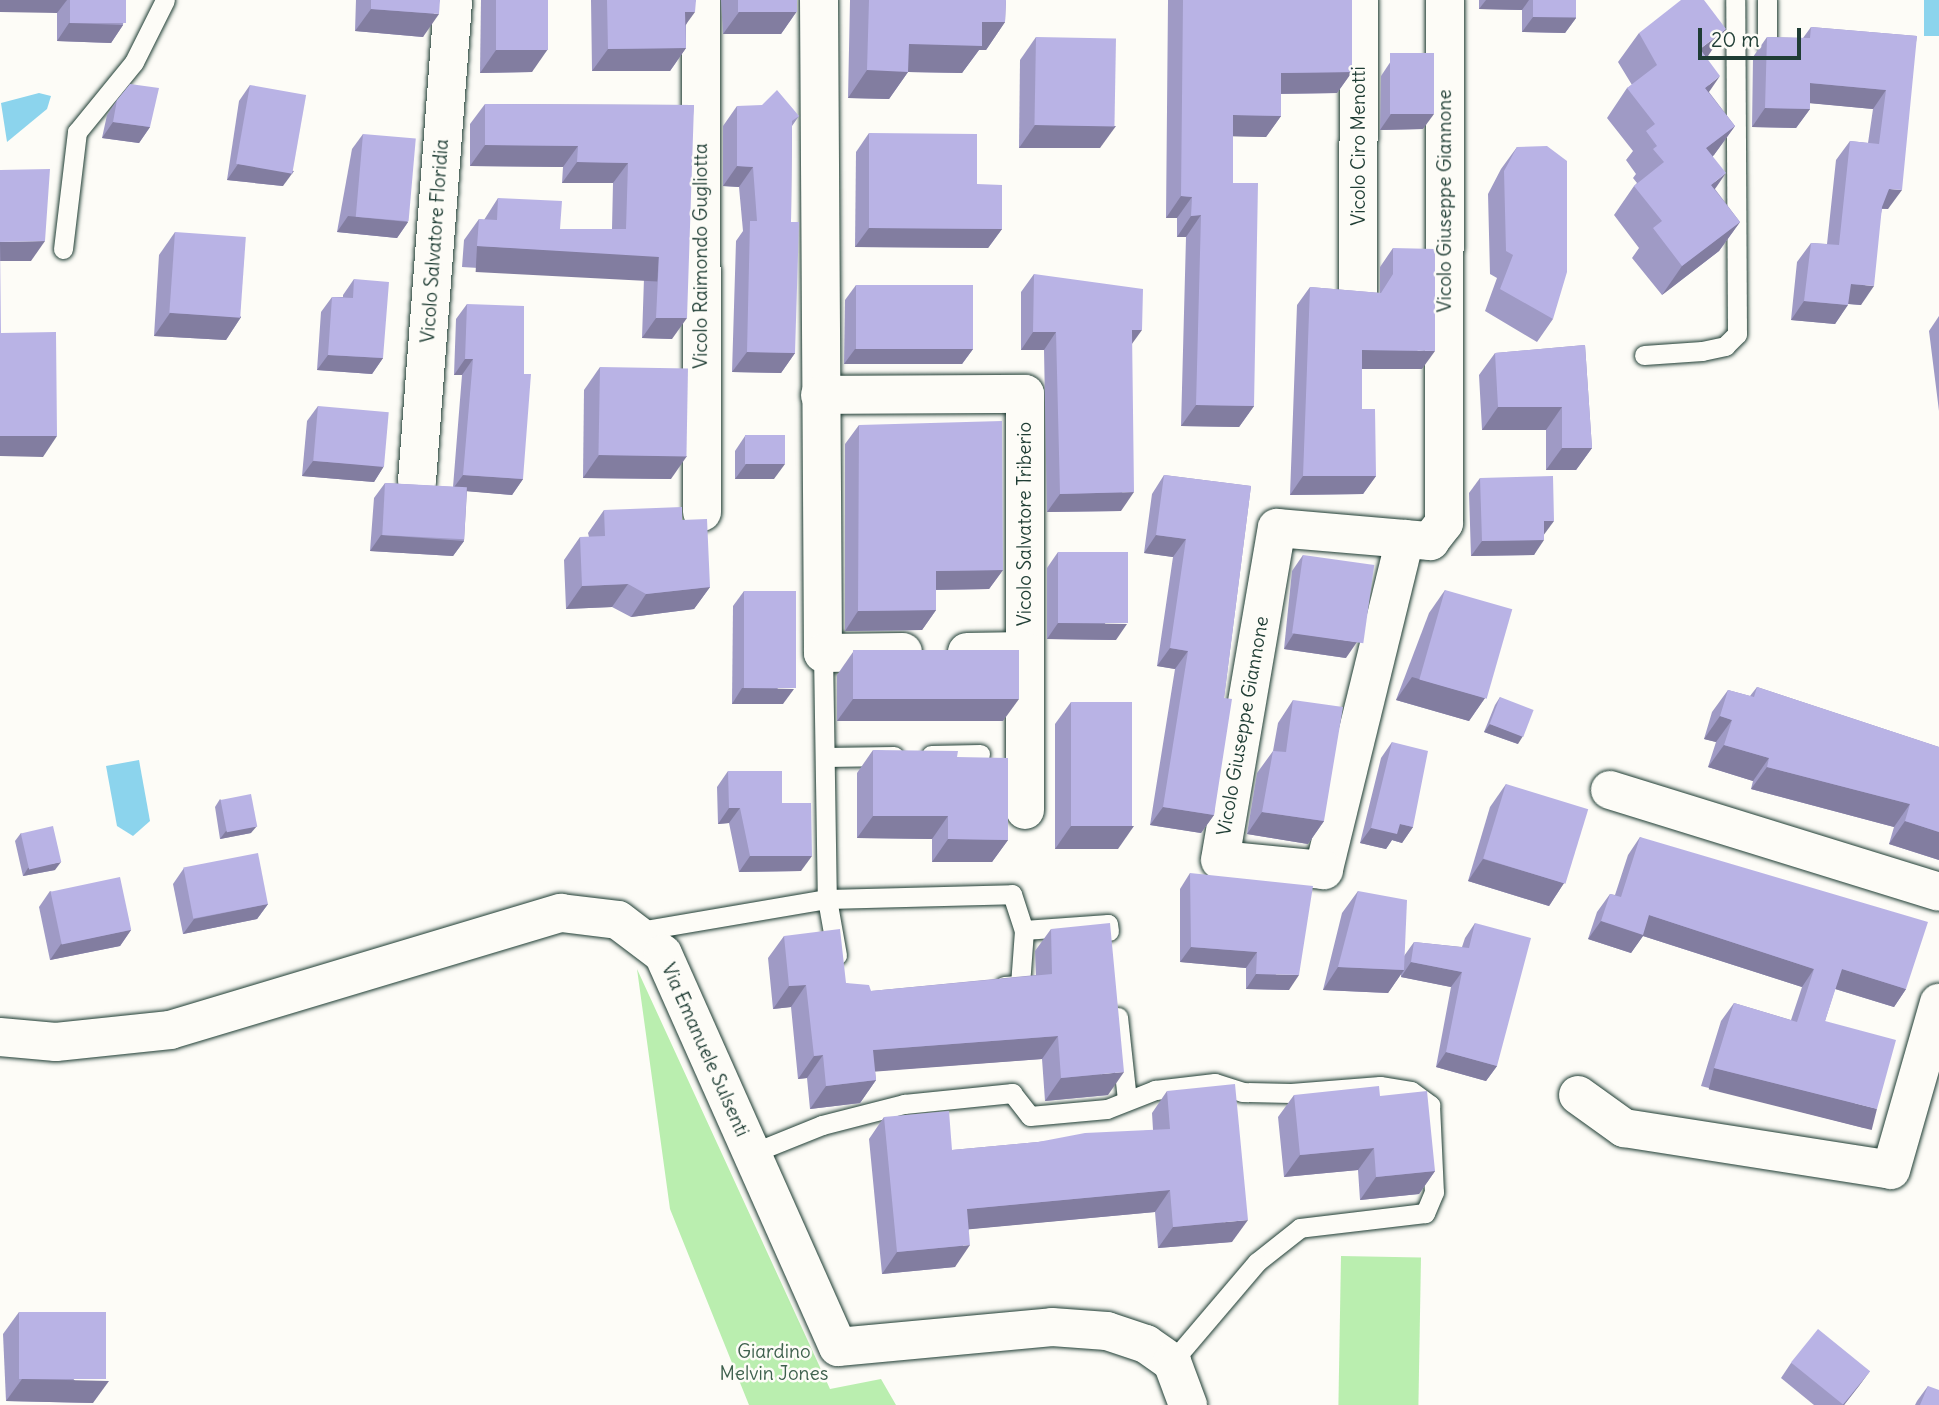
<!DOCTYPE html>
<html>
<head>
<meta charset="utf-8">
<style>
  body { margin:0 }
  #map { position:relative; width:1939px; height:1405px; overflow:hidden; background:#fdfcf7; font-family:Delius,sans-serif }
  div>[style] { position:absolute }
  .green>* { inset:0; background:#baeeaf; transform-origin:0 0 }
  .water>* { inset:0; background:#8cd4ed; transform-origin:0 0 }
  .roads { filter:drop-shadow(0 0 2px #1f3d34) drop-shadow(0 0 2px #1f3d34) }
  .service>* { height:19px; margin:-9.5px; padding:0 9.5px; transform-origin:9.5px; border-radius:9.5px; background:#fdfcf7 }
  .minor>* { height:38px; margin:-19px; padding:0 19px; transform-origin:19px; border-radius:19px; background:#fdfcf7 }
  .wall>* { inset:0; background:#9f9ac5 }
  .shaded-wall>* { inset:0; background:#827da0; transform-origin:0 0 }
  .building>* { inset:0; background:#b9b3e5; transform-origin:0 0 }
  span { translate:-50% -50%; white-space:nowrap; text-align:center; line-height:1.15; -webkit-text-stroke:5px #fdfcf7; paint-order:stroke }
  .street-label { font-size:19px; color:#1f3d34 }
  .park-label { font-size:19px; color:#3e604d }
  .scale { position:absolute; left:1698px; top:28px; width:103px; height:32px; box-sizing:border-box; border:4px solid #1f3d34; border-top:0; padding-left:9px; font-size:21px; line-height:24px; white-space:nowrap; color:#1f3d34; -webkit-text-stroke:5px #fdfcf7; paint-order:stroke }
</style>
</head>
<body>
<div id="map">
  <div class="green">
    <div style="clip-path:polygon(637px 969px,830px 1389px,881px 1379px,896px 1405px,749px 1405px,670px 1209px)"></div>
    <div style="left:1341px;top:1256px;width:80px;height:149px;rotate:1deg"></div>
  </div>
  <div class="water">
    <div style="left:1924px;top:0;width:15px;height:36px"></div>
    <div style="clip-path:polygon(39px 93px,51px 96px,47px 109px,7px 142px,1px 103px)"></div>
    <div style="clip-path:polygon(139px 760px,150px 821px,133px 836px,117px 826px,106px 766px)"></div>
  </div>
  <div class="roads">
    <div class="service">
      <div style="left:1767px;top:45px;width:45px;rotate:-90deg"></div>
      <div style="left:63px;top:249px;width:118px;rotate:-83.2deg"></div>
      <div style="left:77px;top:132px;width:90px;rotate:-50.8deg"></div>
      <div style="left:134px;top:62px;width:69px;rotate:-63.4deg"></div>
      <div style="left:1644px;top:355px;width:58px;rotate:-3.9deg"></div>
      <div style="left:1702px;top:351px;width:24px;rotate:-12deg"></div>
      <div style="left:1725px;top:346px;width:17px;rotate:-45deg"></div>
      <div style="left:1737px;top:334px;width:334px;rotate:-90.3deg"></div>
      <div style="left:823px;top:653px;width:246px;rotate:89.1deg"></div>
      <div style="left:827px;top:899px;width:57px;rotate:79.9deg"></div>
      <div style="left:931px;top:755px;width:49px;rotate:-1.2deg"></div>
      <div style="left:825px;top:757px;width:69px;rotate:-0.8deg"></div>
      <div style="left:639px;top:931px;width:191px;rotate:-9.7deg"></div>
      <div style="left:827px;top:899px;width:185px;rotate:-1.5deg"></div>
      <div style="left:1012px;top:894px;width:38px;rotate:72deg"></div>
      <div style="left:1024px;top:930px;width:84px;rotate:-4.1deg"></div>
      <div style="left:1108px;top:924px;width:7px;rotate:82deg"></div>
      <div style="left:1004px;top:986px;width:16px;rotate:-4deg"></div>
      <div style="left:1020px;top:985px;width:55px;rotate:-85.8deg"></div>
      <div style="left:1118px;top:1017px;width:83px;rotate:83.8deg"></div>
      <div style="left:750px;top:1154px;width:78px;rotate:-21.9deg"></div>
      <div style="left:822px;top:1125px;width:85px;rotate:-14.4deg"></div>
      <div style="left:904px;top:1104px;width:109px;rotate:-5.8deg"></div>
      <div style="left:1012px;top:1093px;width:29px;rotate:52deg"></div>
      <div style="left:1030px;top:1116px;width:77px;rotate:-5.2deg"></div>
      <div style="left:1107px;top:1109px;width:52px;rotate:-21.6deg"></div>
      <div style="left:1155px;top:1090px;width:60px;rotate:-6.7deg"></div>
      <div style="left:1215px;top:1083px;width:28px;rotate:18deg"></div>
      <div style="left:1242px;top:1092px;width:49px;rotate:1.2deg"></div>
      <div style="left:1291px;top:1093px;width:89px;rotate:-4.5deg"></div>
      <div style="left:1380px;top:1086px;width:31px;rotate:9deg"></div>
      <div style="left:1411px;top:1091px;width:24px;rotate:36deg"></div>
      <div style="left:1430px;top:1105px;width:87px;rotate:87.4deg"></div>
      <div style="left:1434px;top:1192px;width:23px;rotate:113deg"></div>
      <div style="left:1425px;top:1213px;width:126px;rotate:173.2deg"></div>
      <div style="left:1300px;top:1228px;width:55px;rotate:141.7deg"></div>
      <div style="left:1257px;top:1262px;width:131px;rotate:130.4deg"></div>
    </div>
    <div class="minor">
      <div style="left:701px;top:0;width:512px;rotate:89.89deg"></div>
      <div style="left:819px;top:0;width:653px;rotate:89.65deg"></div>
      <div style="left:823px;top:653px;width:80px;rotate:-0.7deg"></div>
      <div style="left:1358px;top:292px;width:292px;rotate:-89.8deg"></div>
      <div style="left:820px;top:395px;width:205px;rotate:-0.3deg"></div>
      <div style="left:1025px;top:394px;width:257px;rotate:90deg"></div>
      <div style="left:1025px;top:651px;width:58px;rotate:179deg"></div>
      <div style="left:417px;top:481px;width:482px;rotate:-85.7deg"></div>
      <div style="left:1405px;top:539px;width:341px;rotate:103.8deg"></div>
      <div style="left:1324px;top:870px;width:104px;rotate:-174.5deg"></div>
      <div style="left:1220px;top:860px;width:337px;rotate:-80.3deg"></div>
      <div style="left:1277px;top:528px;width:154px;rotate:4.9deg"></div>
      <div style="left:1430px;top:541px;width:23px;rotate:-52deg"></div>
      <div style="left:1444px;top:523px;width:523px;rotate:-89.89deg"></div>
      <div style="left:1025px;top:651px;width:159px;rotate:90deg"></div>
      <div style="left:1610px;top:790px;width:344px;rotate:17.2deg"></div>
      <div style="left:0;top:1037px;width:56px;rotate:5.1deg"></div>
      <div style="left:56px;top:1042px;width:115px;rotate:-6deg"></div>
      <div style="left:170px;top:1030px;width:408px;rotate:-16.7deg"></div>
      <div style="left:561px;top:913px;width:57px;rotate:7deg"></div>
      <div style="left:618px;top:920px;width:56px;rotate:37.1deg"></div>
      <div style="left:663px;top:954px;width:430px;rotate:66deg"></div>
      <div style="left:838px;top:1347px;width:215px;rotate:-5.3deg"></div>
      <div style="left:1052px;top:1327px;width:55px;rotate:4.2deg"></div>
      <div style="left:1107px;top:1331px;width:41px;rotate:18.4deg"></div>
      <div style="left:1146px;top:1344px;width:32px;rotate:35deg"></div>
      <div style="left:1172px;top:1362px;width:46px;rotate:69.6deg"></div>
      <div style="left:1578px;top:1095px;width:57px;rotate:35.7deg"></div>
      <div style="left:1624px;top:1128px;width:270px;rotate:8.9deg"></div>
      <div style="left:1891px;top:1170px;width:174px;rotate:-74deg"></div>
    </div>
  </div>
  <div class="wall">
    <div style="clip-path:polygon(0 0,126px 0,123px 25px,111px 43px,57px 41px,57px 13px)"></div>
    <div style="clip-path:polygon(356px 0,440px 0,423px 37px,355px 31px)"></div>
    <div style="clip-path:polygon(481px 0,548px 0,532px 72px,480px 73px)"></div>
    <div style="clip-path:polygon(591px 0,696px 0,686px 25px,686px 48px,670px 71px,592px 71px)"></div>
    <div style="clip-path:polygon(721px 0,797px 0,797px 11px,781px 34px,723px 34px)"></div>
    <div style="clip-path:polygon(850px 0,1006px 0,1005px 22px,986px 50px,979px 50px,962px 73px,908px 72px,889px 99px,848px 98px)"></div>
    <div style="clip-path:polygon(1168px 0,1352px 0,1352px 72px,1337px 93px,1281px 94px,1281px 116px,1266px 137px,1233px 136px,1233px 183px,1254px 406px,1239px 427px,1181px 426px,1186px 237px,1177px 237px,1177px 218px,1166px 218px)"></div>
    <div style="clip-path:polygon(1479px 0,1576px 0,1576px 18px,1565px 33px,1522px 32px,1522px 10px,1479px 9px)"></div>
    <div style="clip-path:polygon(1811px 27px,1917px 36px,1888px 209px,1882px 209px,1861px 305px,1848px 304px,1835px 324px,1791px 320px,1797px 262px,1811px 243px,1827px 244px,1836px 160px,1850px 141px,1868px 143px,1873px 109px,1810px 103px,1810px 109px,1796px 128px,1752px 127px,1753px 57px,1767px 37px,1803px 38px)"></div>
    <div style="clip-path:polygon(1639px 33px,1706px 58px,1709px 92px,1735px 126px,1713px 156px,1715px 189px,1740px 222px,1719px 251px,1662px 295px,1632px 258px,1639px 248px,1614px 215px,1634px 186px,1637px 183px,1633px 178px,1636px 174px,1626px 160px,1633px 151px,1607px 118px,1627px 88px,1632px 85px,1618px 62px)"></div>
    <div style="clip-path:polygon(1036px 37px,1100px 148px,1019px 148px,1020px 60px)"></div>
    <div style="clip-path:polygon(1391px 61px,1423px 129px,1380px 130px,1381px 76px)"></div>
    <div style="clip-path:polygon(250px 85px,283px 186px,227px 180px,239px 101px)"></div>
    <div style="clip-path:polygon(117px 100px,150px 127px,139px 143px,102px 138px,107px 115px)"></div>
    <div style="clip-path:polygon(485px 104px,694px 105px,672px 339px,642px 338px,644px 278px,462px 267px,464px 240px,479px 219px,484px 220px,498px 198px,560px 229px,612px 229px,613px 183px,562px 183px,563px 167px,470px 166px,470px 124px)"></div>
    <div style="clip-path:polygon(737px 106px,799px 116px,792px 126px,791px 222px,795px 353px,781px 373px,732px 372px,736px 241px,743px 231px,739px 187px,723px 186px,723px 126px)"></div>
    <div style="clip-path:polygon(869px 133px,977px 184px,1002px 229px,988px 248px,855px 247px,856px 152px)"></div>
    <div style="clip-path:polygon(363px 134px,408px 222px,397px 238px,337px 232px,352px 149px)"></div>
    <div style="clip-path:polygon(1517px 147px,1553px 319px,1537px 342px,1485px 311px,1497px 278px,1490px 274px,1488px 194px,1501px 169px)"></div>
    <div style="clip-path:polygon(175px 232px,241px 317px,226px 340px,154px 336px,159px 255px)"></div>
    <div style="clip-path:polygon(1393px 248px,1422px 369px,1362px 369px,1362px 409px,1376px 476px,1363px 494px,1290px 495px,1297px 305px,1310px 287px,1380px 293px,1380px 267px)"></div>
    <div style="clip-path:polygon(1034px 274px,1132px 344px,1121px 511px,1047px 512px,1044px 350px,1021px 350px,1021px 292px)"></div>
    <div style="clip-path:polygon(354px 279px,383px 358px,372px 374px,317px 370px,321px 312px,332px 297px,343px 297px,343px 295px)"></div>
    <div style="clip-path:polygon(856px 285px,973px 349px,962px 364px,844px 364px,845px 300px)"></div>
    <div style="clip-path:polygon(467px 304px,523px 479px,512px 495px,467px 491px,464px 541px,453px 556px,370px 551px,374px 498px,385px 483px,453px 487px,462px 375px,454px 375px,456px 319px)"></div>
    <div style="clip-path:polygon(1939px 316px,1939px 411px,1929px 331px)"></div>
    <div style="clip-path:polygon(1585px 345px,1592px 448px,1576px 470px,1546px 470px,1546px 430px,1482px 430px,1479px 375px,1495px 353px)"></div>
    <div style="clip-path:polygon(600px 367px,671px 479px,583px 478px,584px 390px)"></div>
    <div style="clip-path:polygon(318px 406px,384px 466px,374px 482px,302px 476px,307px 421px)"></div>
    <div style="clip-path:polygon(859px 425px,1003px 570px,989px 589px,936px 590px,936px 610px,922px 630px,845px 631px,845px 444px)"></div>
    <div style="clip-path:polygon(745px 436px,774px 479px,735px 479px,735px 451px)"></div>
    <div style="clip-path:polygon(1164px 475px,1251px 486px,1224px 698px,1214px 815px,1201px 833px,1150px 825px,1175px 669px,1157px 666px,1173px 557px,1144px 553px,1152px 494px)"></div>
    <div style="clip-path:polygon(1480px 478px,1544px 535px,1534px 555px,1471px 556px,1469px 493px)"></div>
    <div style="clip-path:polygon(604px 510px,682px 520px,710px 587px,694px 609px,631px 617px,612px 607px,566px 609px,564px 560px,580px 537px,589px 537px,588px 533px)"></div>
    <div style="clip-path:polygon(1058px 552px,1116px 640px,1047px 639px,1047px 568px)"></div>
    <div style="clip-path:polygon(1303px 555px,1346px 658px,1284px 649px,1292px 571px)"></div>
    <div style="clip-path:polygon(1445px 590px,1485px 698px,1469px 721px,1396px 700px,1429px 613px)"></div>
    <div style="clip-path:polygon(744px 591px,783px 704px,732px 704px,733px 606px)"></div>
    <div style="clip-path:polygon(853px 652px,1003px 721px,837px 721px,837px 675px)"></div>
    <div style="clip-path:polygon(1757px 687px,1939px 747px,1939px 860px,1889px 844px,1894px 827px,1751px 789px,1753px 781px,1708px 767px,1716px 742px,1704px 739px,1712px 712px,1728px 690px,1750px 696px)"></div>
    <div style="clip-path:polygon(1500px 697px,1518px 744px,1484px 732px,1495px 705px)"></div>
    <div style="clip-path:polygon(1293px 700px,1324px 821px,1308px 844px,1247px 834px,1257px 773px,1273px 751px,1278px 723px)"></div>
    <div style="clip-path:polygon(1071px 702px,1118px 849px,1055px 849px,1055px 724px)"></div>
    <div style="clip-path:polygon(1392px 742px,1413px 827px,1402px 843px,1392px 840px,1386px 849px,1360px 843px,1381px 758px)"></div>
    <div style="clip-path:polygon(873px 750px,957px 757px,1008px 840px,992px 862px,932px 862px,932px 839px,857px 838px,857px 773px)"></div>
    <div style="clip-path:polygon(728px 771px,782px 803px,801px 871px,739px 872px,729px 823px,718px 824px,717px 787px)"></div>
    <div style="clip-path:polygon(1506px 784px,1564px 883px,1549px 906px,1468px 881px,1490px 807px)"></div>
    <div style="clip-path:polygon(220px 799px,251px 833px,220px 839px,215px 807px)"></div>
    <div style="clip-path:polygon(21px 833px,55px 870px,23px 876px,15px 841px)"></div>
    <div style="clip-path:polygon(1640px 837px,1906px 989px,1894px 1007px,1835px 989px,1825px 1021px,1864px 1128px,1701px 1086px,1721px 1021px,1734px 1003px,1791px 1020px,1802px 987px,1643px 936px,1631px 953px,1588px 939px,1597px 912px,1610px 894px,1615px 895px,1628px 855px)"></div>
    <div style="clip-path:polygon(184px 868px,268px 904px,257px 919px,183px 934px,173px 884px)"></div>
    <div style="clip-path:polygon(1190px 873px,1289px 990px,1246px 989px,1246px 968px,1180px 962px,1180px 889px)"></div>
    <div style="clip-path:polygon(50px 891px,131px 930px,120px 946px,50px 960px,39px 907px)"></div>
    <div style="clip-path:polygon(1358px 891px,1404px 956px,1414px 942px,1462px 947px,1465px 938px,1475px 923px,1497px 1066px,1486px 1081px,1436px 1067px,1451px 987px,1401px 977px,1401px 974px,1388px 993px,1323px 990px,1342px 913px)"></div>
    <div style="clip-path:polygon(1051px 929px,1108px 1095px,1045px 1101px,1042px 1059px,875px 1071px,876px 1080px,860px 1103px,810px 1109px,807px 1078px,798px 1079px,791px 1007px,773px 1009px,768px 958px,784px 936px,846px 983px,871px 991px,1036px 975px,1035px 951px)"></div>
    <div style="clip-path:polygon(1167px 1091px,1232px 1242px,1158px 1248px,1155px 1212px,969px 1229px,955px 1267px,882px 1274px,869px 1139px,884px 1117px,952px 1150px,1038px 1142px,1153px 1130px,1152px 1113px)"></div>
    <div style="clip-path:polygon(1294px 1095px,1380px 1096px,1435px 1171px,1419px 1194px,1360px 1200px,1358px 1170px,1284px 1177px,1278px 1117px)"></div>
    <div style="clip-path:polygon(19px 1312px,93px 1403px,6px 1401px,3px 1334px)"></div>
    <div style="clip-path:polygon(1791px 1363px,1870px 1371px,1844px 1405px,1814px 1405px,1781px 1378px)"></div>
    <div style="clip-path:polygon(1928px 1386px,1939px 1405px,1915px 1405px,1917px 1401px)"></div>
  </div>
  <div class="shaded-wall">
    <div style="clip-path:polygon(0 0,67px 0,57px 13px,0 12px)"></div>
    <div style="clip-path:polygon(1486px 0,1529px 0,1522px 10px,1479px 9px)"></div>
    <div style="clip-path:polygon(371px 9px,439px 14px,423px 37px,355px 31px)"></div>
    <div style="clip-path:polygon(797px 11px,781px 34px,723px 34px,739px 12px)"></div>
    <div style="clip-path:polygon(685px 12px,695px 12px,679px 34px)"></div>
    <div style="clip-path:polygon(1533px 17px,1576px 18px,1565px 33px,1522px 32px)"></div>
    <div style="clip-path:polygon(982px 22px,1005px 22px,986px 50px,979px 50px,962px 73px,908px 72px,889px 99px,848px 98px,867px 70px,909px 44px)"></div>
    <div style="clip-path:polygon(69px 23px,123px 25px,111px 43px,57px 41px)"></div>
    <div style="clip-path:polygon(1726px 29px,1706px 59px,1700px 49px)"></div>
    <div style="clip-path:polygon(686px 48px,670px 71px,592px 71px,608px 49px)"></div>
    <div style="clip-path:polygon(548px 49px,532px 72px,480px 73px,496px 50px)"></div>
    <div style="clip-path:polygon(1352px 72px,1337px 93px,1267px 94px,1281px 73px)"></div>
    <div style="clip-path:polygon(1720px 76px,1700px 105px,1705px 88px)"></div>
    <div style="clip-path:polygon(1810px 83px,1886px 90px,1873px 109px,1797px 102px)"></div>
    <div style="clip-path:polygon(1765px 108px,1810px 109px,1796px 128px,1752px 127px)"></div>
    <div style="clip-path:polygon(1391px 114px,1434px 114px,1423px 129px,1380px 130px)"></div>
    <div style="clip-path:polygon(1233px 115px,1281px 116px,1266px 137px,1218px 136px)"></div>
    <div style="clip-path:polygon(113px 122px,150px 127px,139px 143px,102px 138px)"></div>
    <div style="clip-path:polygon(1035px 125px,1116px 126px,1100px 148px,1019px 148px)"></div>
    <div style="clip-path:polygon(1735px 126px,1714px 155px,1686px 177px,1706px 148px)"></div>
    <div style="clip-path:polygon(485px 145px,578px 146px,563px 167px,470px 166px)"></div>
    <div style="clip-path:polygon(577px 162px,628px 163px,613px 183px,562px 183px)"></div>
    <div style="clip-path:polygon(238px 164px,294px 171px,283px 186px,227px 180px)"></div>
    <div style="clip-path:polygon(737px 166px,753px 167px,739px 187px,723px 186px)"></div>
    <div style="clip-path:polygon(1726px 173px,1706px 202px,1711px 185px)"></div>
    <div style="clip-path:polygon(1889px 189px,1902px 190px,1888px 209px,1875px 208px)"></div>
    <div style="clip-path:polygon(1181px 196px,1192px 197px,1177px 218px,1166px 218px)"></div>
    <div style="clip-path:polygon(1201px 215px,1186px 237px,1177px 237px,1191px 216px)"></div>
    <div style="clip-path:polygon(348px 216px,408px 222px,397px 238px,337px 232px)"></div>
    <div style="clip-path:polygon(1740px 222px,1719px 251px,1662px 295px,1682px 266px)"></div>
    <div style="clip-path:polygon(869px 228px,1002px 229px,988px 248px,855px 247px)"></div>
    <div style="clip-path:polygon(45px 241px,31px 261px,0 261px,0 242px)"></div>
    <div style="left:477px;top:246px;width:182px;height:26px;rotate:3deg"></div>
    <div style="clip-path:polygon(1851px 284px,1874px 286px,1861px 305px,1837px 303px)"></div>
    <div style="clip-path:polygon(1804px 301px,1848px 305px,1835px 324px,1791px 320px)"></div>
    <div style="clip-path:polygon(170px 313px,241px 317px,226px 340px,154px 336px)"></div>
    <div style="clip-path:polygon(656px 318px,687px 318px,672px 339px,642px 338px)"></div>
    <div style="clip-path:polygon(1132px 330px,1142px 330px,1129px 348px)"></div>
    <div style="clip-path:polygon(1033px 332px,1056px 332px,1044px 350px,1021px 350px)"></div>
    <div style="clip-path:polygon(855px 349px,973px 349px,962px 364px,844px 364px)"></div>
    <div style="clip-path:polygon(1362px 350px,1435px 351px,1422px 369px,1349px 369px)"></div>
    <div style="clip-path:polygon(747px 352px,795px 353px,781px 373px,732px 372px)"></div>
    <div style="clip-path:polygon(328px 355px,383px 358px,372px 374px,317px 370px)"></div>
    <div style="clip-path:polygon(465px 359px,473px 359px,462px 375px,454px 375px)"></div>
    <div style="clip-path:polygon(1196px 405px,1254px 406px,1239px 427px,1181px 426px)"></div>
    <div style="clip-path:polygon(1498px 407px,1562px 407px,1546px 430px,1482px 430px)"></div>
    <div style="clip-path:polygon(0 436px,57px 436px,43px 457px,0 456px)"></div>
    <div style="clip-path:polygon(1562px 448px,1592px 448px,1576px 470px,1546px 470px)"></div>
    <div style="clip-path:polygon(599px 455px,687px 456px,671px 479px,583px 478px)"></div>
    <div style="clip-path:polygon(313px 461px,384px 466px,374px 482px,302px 476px)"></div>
    <div style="clip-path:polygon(746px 464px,785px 464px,774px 479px,735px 479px)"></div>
    <div style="clip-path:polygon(463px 475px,523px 479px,512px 495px,452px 490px)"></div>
    <div style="clip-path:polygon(1303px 476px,1376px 476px,1363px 494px,1290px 495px)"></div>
    <div style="clip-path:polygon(1134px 492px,1121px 511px,1047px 512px,1060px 494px)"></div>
    <div style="clip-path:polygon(1544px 521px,1554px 521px,1543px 536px)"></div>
    <div style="clip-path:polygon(381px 535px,464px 541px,453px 556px,370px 551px)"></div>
    <div style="clip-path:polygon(1156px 535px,1186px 539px,1173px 557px,1144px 553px)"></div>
    <div style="clip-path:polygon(1544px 540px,1534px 555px,1471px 556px,1482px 541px)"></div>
    <div style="clip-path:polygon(1003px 570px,989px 589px,923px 590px,936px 571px)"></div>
    <div style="clip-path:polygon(628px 584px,612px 607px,566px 609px,582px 586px)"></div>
    <div style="clip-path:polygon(710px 587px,694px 609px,631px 617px,646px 594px)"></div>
    <div style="clip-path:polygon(936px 610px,922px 630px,845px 631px,858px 611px)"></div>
    <div style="clip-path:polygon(1058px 623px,1127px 624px,1116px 640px,1047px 639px)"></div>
    <div style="clip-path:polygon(1294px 633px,1357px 642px,1346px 658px,1284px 649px)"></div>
    <div style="clip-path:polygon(1170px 648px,1188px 651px,1175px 669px,1157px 666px)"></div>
    <div style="clip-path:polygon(1412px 677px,1485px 698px,1469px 721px,1396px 700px)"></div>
    <div style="clip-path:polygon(742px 688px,794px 689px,783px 704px,732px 704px)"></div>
    <div style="clip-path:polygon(853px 699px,1019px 699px,1003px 721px,837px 721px)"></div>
    <div style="clip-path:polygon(1720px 716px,1732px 720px,1716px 742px,1704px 739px)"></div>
    <div style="clip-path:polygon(1490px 724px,1523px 736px,1518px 744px,1484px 732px)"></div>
    <div style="clip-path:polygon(1724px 745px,1769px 758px,1753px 781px,1708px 767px)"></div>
    <div style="clip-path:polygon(1767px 767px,1910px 804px,1894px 827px,1751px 789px)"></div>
    <div style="clip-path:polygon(1163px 807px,1214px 815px,1201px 833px,1150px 825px)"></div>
    <div style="clip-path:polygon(729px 808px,740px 808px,729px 823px,718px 824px)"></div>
    <div style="clip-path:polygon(1262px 812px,1324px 821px,1308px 844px,1247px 834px)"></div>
    <div style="clip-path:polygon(873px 816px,948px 816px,932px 839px,857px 838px)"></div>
    <div style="clip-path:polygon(1905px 821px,1939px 832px,1939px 860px,1889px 844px)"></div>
    <div style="clip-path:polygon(1400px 824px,1413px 827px,1402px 843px,1392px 840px,1386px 849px,1360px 843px,1371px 828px)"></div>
    <div style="clip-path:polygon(257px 826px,251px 833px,220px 839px,226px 831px)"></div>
    <div style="clip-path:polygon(1071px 826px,1134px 826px,1118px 849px,1055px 849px)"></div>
    <div style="clip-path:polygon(948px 839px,1008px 840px,992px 862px,932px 862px)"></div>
    <div style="clip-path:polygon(750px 856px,812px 856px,801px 871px,739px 872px)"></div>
    <div style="clip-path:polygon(1483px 859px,1564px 883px,1549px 906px,1468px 881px)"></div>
    <div style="clip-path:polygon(61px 862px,55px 870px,23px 876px,28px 868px)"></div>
    <div style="clip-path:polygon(268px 904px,257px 919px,183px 934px,194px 919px)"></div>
    <div style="clip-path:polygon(1649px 915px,1814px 969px,1802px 987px,1643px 936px,1631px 953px,1588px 939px,1601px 921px)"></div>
    <div style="clip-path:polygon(131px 930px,120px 946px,50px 960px,61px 944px)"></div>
    <div style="clip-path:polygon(1191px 947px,1257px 952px,1246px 968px,1180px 962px)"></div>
    <div style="clip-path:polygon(1411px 962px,1462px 972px,1451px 987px,1401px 977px)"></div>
    <div style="clip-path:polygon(1338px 967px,1404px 970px,1388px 993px,1323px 990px)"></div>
    <div style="clip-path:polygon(1842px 969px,1906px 989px,1894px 1007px,1829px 987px)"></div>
    <div style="clip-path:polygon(1256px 974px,1299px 975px,1289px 990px,1246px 989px)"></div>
    <div style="clip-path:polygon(806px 985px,791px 1007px,773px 1009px,789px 986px)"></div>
    <div style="clip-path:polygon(1058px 1036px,1042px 1059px,857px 1073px,873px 1050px)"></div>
    <div style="clip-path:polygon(1446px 1052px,1497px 1066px,1486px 1081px,1436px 1067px)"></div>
    <div style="clip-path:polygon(823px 1055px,807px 1078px,798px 1079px,814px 1056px)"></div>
    <div style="left:1714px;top:1068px;width:168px;height:22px;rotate:14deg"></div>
    <div style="clip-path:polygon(1124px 1072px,1108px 1095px,1045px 1101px,1061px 1078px)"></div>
    <div style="clip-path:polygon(876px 1080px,860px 1103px,810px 1109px,826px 1086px)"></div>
    <div style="clip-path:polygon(1374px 1148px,1358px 1170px,1284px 1177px,1300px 1155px)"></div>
    <div style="clip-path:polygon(1435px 1171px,1419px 1194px,1360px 1200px,1376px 1177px)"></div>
    <div style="clip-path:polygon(1170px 1190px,1155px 1212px,951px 1231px,967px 1209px)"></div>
    <div style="clip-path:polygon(1248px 1220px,1232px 1242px,1158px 1248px,1173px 1227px)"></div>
    <div style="clip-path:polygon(970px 1245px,955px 1267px,882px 1274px,897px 1252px)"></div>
    <div style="clip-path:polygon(1870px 1371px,1859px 1386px,1844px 1405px,1843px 1405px)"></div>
    <div style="clip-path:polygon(22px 1379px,109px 1381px,93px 1403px,6px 1401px)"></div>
  </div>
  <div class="building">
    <div style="left:70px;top:0;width:56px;height:23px"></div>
    <div style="clip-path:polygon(371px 0,440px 0,439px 14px,371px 9px)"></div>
    <div style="left:496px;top:0;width:52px;height:50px"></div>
    <div style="clip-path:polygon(607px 0,696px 0,695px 12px,685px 12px,686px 48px,608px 49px)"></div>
    <div style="left:738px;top:0;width:59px;height:12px"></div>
    <div style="clip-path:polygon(869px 0,1006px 0,1005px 22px,982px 22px,982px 46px,909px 44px,908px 72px,867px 70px)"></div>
    <div style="clip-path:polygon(1183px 0,1352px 0,1352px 72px,1281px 73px,1281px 116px,1233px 115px,1233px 183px,1258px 183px,1254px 406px,1196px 405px,1201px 215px,1191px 216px,1192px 197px,1181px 196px)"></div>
    <div style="left:1533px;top:0;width:43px;height:17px"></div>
    <div style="clip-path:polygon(1681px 0,1704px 0,1726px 29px,1700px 49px,1720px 76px,1705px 88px,1735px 126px,1706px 148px,1726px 173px,1711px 185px,1740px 222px,1682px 266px,1653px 228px,1662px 221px,1634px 186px,1664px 162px,1653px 149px,1657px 146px,1646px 131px,1655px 124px,1627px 88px,1657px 65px,1639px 33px)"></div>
    <div style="clip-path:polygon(1811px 27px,1917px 36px,1902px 190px,1889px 189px,1882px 207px,1874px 286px,1851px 284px,1848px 305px,1804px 301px,1811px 243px,1839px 245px,1850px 141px,1879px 144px,1886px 90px,1810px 83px,1810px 109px,1765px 108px,1767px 37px,1810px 38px)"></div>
    <div style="left:1036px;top:37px;width:80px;height:88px;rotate:1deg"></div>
    <div style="left:1434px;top:53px;width:61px;height:44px;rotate:90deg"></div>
    <div style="clip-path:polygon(130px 84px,159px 88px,150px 127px,113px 122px,117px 100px)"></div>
    <div style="left:250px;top:85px;width:57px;height:80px;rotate:10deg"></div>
    <div style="clip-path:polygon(777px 90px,799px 116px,792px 121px,791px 222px,799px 222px,795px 353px,747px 352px,750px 221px,757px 221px,753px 167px,737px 166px,737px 106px,762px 105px)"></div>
    <div style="clip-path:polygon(485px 104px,694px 105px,687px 318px,656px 318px,659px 257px,477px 246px,479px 219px,497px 220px,498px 198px,562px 201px,560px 229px,626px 229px,628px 163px,577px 162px,578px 146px,485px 145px)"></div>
    <div style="clip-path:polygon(869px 133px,977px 134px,977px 184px,1002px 185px,1002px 229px,869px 228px)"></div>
    <div style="left:363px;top:134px;width:53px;height:83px;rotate:5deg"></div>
    <div style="clip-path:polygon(1547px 146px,1567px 161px,1567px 272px,1553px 319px,1500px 289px,1513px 255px,1506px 251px,1504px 171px,1517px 147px)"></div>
    <div style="clip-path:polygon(50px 169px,45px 241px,0 242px,1px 333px,56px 332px,57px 436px,0 436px,0 170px)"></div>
    <div style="left:175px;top:232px;width:71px;height:81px;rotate:4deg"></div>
    <div style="clip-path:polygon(1393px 248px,1435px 249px,1435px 351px,1362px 350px,1362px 409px,1375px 409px,1376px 476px,1303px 476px,1310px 287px,1381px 293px,1393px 274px)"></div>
    <div style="clip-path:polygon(1034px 274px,1143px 289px,1142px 330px,1132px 330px,1134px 492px,1060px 494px,1056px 332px,1033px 332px)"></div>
    <div style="clip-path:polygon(354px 279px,389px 282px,383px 358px,328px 355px,332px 297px,353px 298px)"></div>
    <div style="left:856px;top:285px;width:117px;height:64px"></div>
    <div style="clip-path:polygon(467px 304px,524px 306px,524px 374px,531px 374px,523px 479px,463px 475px,473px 359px,465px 359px)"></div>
    <div style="clip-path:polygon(1585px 345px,1592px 448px,1562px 448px,1562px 407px,1498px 407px,1495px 353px)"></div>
    <div style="left:600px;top:367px;width:88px;height:88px;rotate:1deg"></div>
    <div style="left:318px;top:406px;width:71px;height:55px;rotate:5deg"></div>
    <div style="clip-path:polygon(1002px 421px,1003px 570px,936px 571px,936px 610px,858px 611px,859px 425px)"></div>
    <div style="left:785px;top:435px;width:29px;height:40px;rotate:90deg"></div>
    <div style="clip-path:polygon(1164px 475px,1251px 486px,1224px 698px,1232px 699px,1214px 815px,1163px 807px,1188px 651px,1170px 648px,1186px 539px,1156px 535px)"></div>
    <div style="clip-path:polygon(1553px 476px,1554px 521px,1544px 521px,1544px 540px,1482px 541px,1480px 478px)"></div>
    <div style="left:385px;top:483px;width:82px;height:52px;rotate:3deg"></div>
    <div style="clip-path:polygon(682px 507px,682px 520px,707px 519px,710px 587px,646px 594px,628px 584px,582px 586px,580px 537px,605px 536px,604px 510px)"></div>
    <div style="left:1058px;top:552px;width:70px;height:71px"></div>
    <div style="left:1303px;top:555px;width:72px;height:79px;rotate:8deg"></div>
    <div style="left:1445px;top:590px;width:70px;height:93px;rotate:16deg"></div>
    <div style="left:744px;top:591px;width:52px;height:97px"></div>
    <div style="left:1019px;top:650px;width:49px;height:166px;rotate:90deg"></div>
    <div style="clip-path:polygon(1757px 687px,1939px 747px,1939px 832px,1905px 821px,1910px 804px,1767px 767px,1769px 758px,1724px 745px,1732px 720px,1720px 716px,1728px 690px,1754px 697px)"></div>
    <div style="left:1500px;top:697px;width:36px;height:29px;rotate:21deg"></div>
    <div style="clip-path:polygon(1293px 700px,1343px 707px,1324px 821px,1262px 812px,1273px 751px,1286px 752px)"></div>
    <div style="left:1071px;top:702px;width:61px;height:124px"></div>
    <div style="clip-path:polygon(1392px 742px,1428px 751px,1413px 827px,1400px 824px,1397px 834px,1371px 828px)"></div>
    <div style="clip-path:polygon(873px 750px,958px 751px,957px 757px,1008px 758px,1008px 840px,948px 839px,948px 816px,873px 816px)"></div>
    <div style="clip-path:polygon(728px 771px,782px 771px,782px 803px,811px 803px,812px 856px,750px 856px,740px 808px,729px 808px)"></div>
    <div style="left:1506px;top:784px;width:86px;height:78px;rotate:17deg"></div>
    <div style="left:251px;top:794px;width:33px;height:31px;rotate:79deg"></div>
    <div style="left:53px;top:826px;width:37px;height:33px;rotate:77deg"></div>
    <div style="clip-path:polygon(1640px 837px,1928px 922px,1906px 989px,1842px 969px,1825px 1021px,1896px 1040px,1877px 1109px,1714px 1068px,1734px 1003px,1797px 1022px,1814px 969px,1649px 915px,1643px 935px,1601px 921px,1610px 894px,1621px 897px)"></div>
    <div style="left:258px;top:853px;width:52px;height:76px;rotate:79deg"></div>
    <div style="clip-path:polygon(1190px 873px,1313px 886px,1299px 975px,1256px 974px,1257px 952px,1191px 947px)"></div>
    <div style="left:120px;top:877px;width:54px;height:71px;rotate:78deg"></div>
    <div style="clip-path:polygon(1358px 891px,1407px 900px,1404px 970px,1338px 967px)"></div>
    <div style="clip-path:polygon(1110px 923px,1124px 1072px,1061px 1078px,1058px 1036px,873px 1050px,876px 1080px,826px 1086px,823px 1055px,814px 1056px,806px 985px,789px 986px,784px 936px,840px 929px,846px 983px,869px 985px,871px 991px,1052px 974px,1051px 929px)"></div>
    <div style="clip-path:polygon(1475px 923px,1531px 938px,1497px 1066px,1446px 1052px,1462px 972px,1411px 962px,1414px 942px,1469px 948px)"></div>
    <div style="clip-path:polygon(1235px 1084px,1248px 1220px,1173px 1227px,1170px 1190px,967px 1209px,970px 1245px,897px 1252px,884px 1117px,949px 1111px,952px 1150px,1038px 1142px,1085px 1133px,1170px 1129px,1167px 1091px)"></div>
    <div style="clip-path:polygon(1379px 1086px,1380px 1096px,1427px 1091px,1435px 1171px,1376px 1177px,1374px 1148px,1300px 1155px,1294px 1095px)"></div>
    <div style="left:19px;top:1312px;width:87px;height:67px"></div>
    <div style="left:1818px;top:1329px;width:67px;height:43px;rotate:39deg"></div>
    <div style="clip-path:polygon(1928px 1386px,1939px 1390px,1939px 1405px,1920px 1405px)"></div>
  </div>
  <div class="street-label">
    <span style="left:1359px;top:146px;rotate:-90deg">Vicolo Ciro Menotti</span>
    <span style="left:1445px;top:201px;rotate:-90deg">Vicolo Giuseppe Giannone</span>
    <span style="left:435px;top:241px;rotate:-86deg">Vicolo Salvatore Floridia</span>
    <span style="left:701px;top:256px;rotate:-90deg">Vicolo Raimondo Gugliotta</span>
    <span style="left:1025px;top:524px;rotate:-90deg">Vicolo Salvatore Triberio</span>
    <span style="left:1243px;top:726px;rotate:-80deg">Vicolo Giuseppe Giannone</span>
    <span style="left:705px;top:1050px;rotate:66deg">Via Emanuele Sulsenti</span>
  </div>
  <div class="park-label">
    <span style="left:774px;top:1363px">Giardino<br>Melvin Jones</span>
  </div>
  <div class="scale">20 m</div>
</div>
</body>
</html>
